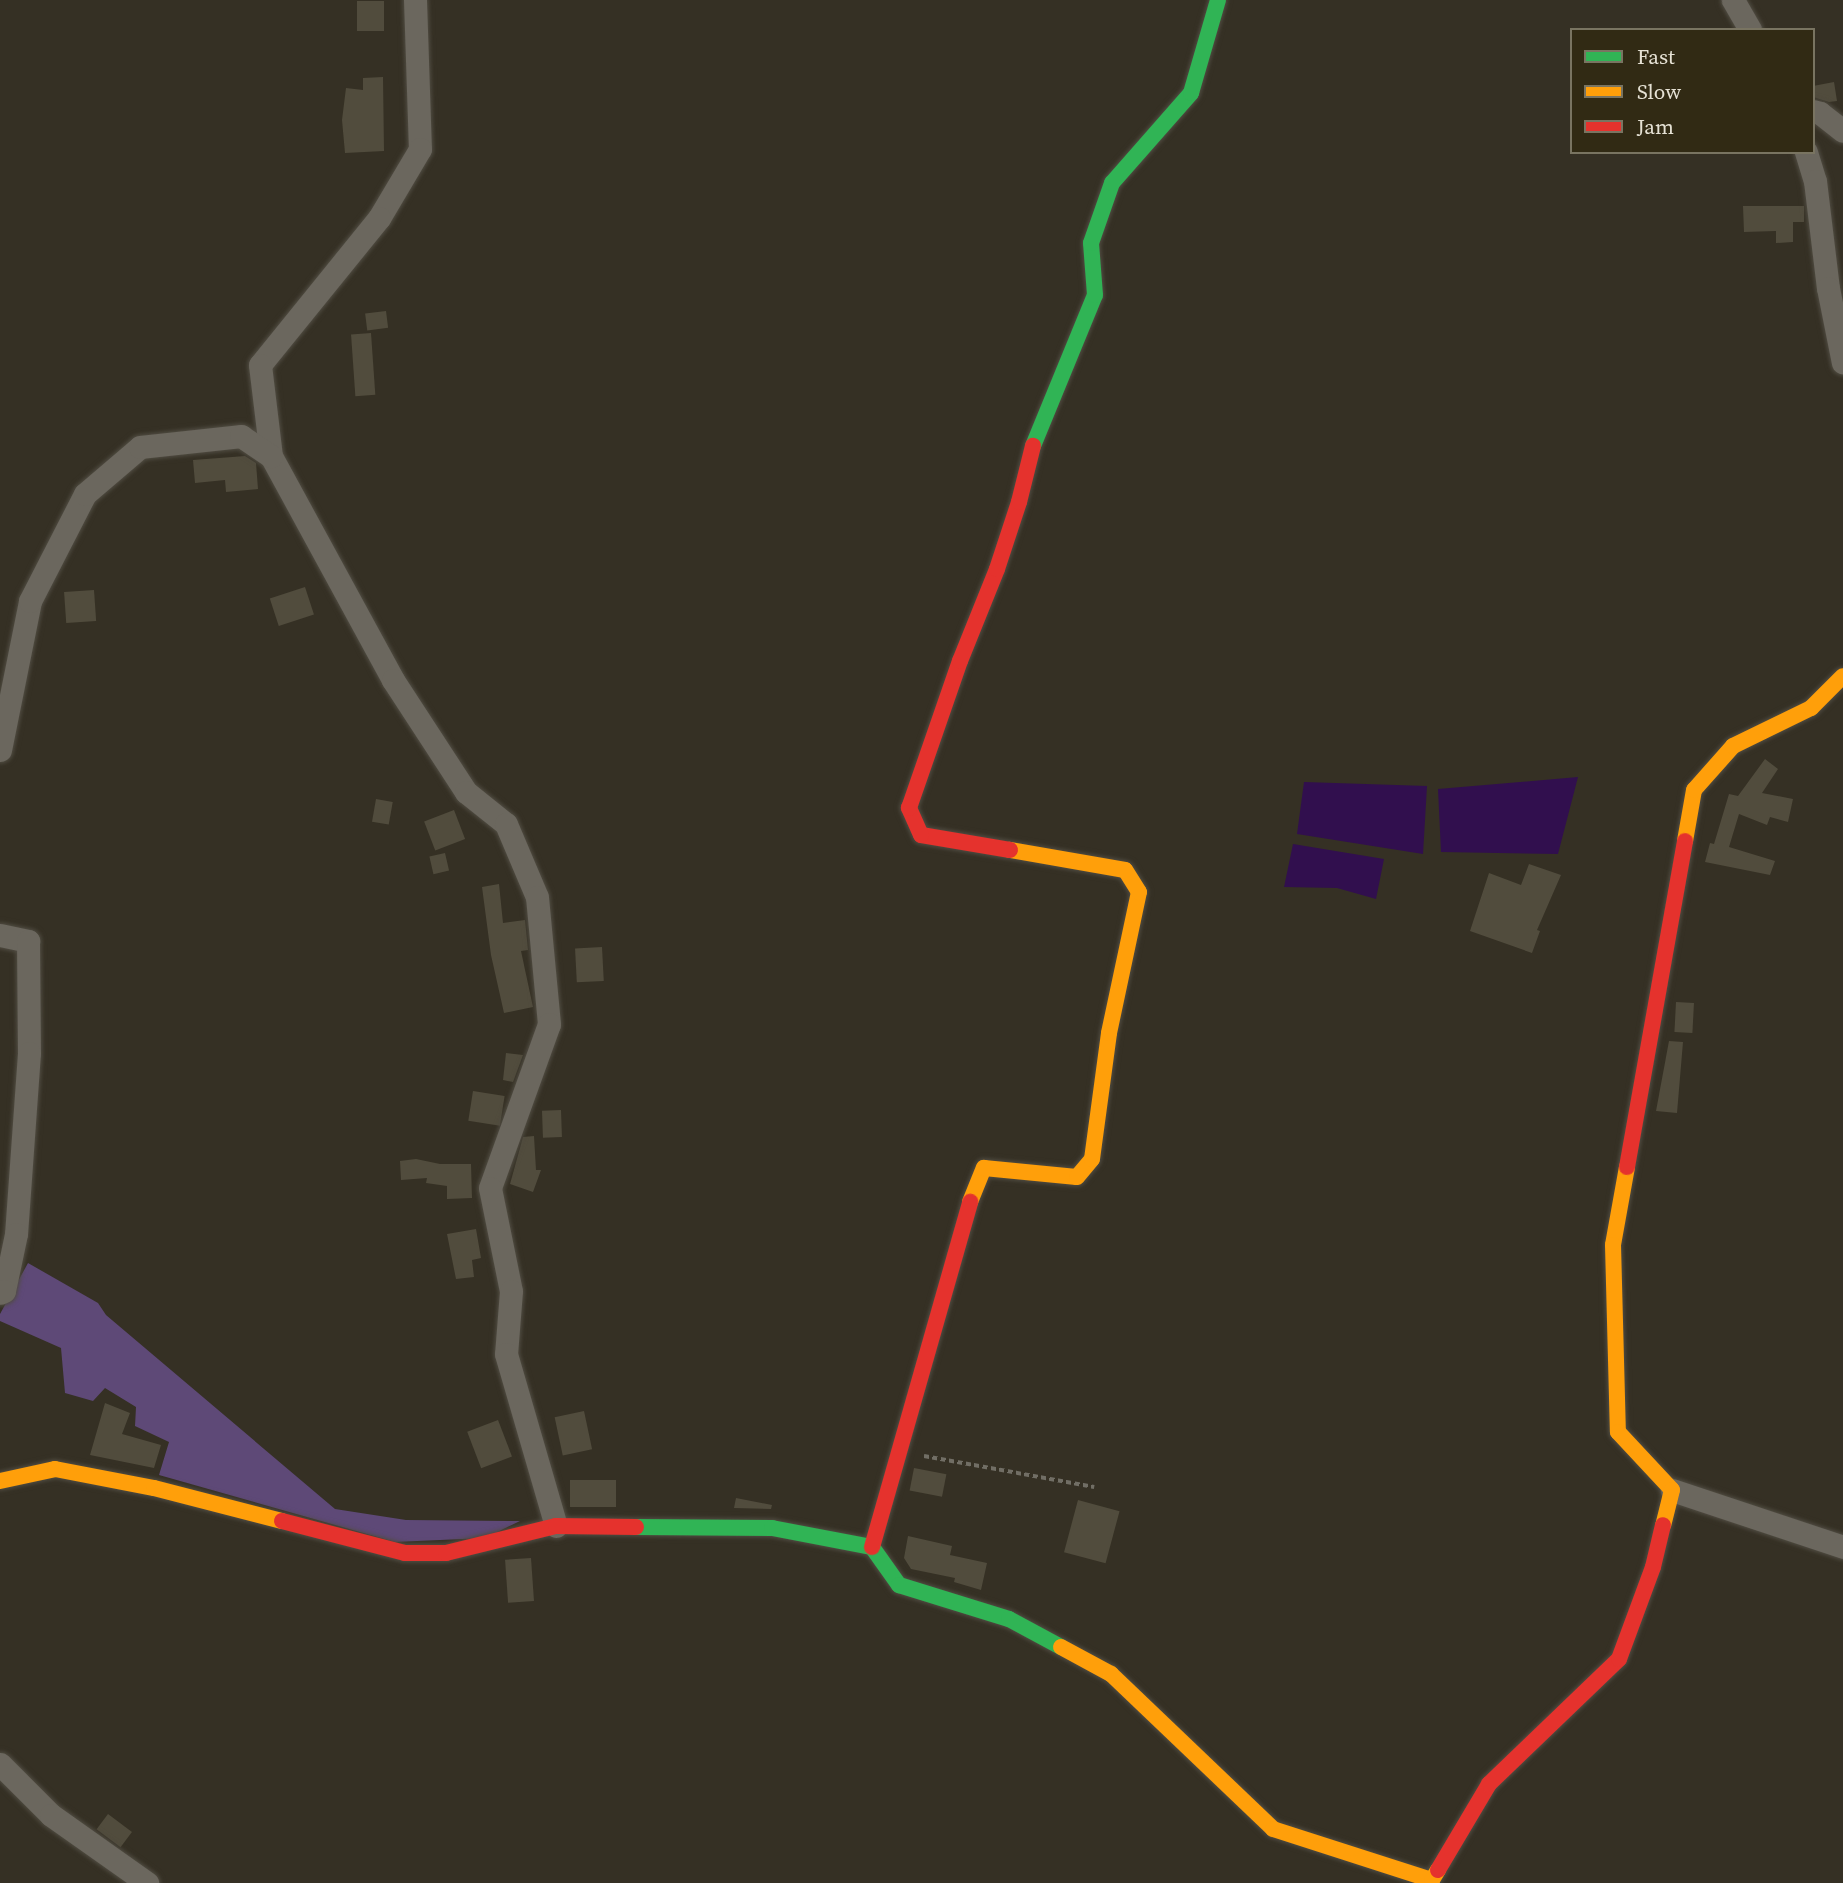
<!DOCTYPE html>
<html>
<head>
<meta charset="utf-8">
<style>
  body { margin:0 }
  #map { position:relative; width:1843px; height:1883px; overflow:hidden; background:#353024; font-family:"Source Serif 4",serif }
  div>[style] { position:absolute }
  .green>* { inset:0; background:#5e4977 }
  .water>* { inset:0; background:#310f4e }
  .building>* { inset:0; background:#514c3d; transform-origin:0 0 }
  .path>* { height:3.5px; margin-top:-1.75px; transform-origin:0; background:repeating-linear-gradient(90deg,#716e65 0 5px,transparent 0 8.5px) }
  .roads { filter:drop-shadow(0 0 2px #504c42) drop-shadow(0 0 2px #504c42) }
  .street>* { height:23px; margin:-11.5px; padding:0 11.5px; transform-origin:11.5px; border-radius:11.5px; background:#6b675e }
  .fast>* { height:16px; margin:-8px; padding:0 8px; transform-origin:8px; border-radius:8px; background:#30b455 }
  .slow>* { height:16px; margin:-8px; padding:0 8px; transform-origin:8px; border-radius:8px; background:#ff9f0a }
  .jam>* { height:16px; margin:-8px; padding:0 8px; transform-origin:8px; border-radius:8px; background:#e5322d }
  span { translate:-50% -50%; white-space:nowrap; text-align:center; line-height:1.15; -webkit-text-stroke:5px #312a14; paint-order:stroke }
  .legend { position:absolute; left:1570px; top:28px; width:245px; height:126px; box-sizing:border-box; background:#312a14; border:2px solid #797461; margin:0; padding:9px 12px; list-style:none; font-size:21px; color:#e6e2d5 }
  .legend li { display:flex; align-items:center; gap:14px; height:35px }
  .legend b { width:35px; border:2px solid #797461 }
</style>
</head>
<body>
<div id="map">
  <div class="green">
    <div style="clip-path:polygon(28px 1263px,98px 1303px,106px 1315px,335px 1509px,406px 1520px,520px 1521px,485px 1538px,395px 1542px,159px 1475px,169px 1442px,135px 1426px,136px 1407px,105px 1388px,93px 1401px,65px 1393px,61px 1348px,0 1321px,0 1314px)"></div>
  </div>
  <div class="water">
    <div style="clip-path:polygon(1578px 777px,1558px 854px,1441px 852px,1438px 789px)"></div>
    <div style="clip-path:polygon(1304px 782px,1427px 786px,1423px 854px,1297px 834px)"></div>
    <div style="clip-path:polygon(1293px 844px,1384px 859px,1376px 899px,1337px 888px,1284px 887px)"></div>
  </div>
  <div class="building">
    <div style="left:357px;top:1px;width:27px;height:30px"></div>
    <div style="clip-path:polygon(383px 77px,384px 151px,345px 153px,342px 120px,346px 88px,363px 90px,363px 78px)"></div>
    <div style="clip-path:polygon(1834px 82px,1837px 101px,1829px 102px,1813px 97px,1813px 86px)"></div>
    <div style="clip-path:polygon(1743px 206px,1804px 206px,1804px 222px,1793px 222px,1793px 242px,1776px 243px,1776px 231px,1744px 232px)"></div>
    <div style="left:386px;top:311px;width:17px;height:21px;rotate:83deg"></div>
    <div style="left:371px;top:333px;width:62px;height:20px;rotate:86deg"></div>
    <div style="clip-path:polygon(245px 456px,256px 463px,258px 489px,226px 492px,225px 480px,195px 483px,193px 460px)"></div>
    <div style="left:305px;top:587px;width:29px;height:37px;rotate:72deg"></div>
    <div style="left:94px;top:590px;width:31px;height:30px;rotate:86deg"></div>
    <div style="clip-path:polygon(1765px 759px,1778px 769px,1762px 793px,1793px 799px,1788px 822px,1770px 817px,1767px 825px,1739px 814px,1729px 847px,1775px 861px,1770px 875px,1705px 862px,1710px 843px,1714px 844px,1729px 794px,1738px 796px)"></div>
    <div style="left:376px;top:799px;width:17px;height:23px;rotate:10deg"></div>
    <div style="left:454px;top:810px;width:31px;height:32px;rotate:69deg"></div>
    <div style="left:445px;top:853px;width:18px;height:16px;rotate:77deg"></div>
    <div style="clip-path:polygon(1529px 864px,1561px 875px,1537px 930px,1540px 931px,1532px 953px,1470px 931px,1489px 873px,1521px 885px)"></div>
    <div style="clip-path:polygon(499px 884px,503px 923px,525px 920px,528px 950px,521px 951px,533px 1007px,504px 1013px,491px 955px,482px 887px)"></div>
    <div style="left:602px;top:947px;width:34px;height:27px;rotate:87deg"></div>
    <div style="left:1676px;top:1002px;width:18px;height:30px;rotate:3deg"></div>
    <div style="clip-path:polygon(1669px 1041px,1683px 1042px,1677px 1113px,1656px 1111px)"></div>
    <div style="clip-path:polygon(506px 1053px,523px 1055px,513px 1082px,503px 1080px)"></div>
    <div style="left:473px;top:1091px;width:32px;height:30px;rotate:9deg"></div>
    <div style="left:561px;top:1110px;width:27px;height:19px;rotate:88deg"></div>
    <div style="clip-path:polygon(534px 1136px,536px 1170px,541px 1170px,533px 1192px,510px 1184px,523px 1137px)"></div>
    <div style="clip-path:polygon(416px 1159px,440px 1164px,471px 1164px,472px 1198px,447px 1199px,447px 1186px,426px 1183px,427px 1178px,401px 1180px,400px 1161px)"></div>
    <div style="clip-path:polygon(476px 1229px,481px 1258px,472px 1260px,474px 1277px,456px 1279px,447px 1234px)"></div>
    <div style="clip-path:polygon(105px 1403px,130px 1413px,122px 1434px,161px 1445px,154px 1468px,90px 1455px)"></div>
    <div style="left:584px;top:1411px;width:39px;height:30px;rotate:78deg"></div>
    <div style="left:498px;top:1420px;width:39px;height:33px;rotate:69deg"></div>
    <div style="left:914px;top:1468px;width:33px;height:23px;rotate:11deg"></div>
    <div style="left:616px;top:1480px;width:27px;height:46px;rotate:90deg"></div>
    <div style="clip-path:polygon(736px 1498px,772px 1505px,771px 1509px,734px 1508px)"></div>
    <div style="left:1078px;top:1500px;width:43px;height:54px;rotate:15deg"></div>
    <div style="clip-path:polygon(908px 1536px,952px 1546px,950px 1555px,987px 1563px,981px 1590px,954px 1582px,955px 1578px,911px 1569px,904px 1558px)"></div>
    <div style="left:531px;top:1558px;width:43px;height:26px;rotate:86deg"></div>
    <div style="left:108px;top:1814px;width:30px;height:19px;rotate:37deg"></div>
  </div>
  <div class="path">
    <div style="left:924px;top:1456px;width:173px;rotate:10.3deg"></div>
  </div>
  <div class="roads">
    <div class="street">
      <div style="left:415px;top:0;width:149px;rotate:88.1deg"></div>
      <div style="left:420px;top:149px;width:80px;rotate:120.7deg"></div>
      <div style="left:379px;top:218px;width:189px;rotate:129deg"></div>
      <div style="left:260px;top:365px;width:92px;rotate:83.1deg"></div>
      <div style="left:271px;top:456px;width:255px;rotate:61.4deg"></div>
      <div style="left:393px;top:680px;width:134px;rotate:56.9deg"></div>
      <div style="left:466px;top:792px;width:51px;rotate:38.7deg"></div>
      <div style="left:506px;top:824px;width:79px;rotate:67deg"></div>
      <div style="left:537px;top:897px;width:128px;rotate:84.6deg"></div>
      <div style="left:549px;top:1024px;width:174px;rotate:109.8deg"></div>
      <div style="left:490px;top:1188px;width:105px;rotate:78.5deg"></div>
      <div style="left:511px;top:1291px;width:63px;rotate:94.5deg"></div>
      <div style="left:506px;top:1354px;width:179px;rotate:73.8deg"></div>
      <div style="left:1733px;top:0;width:34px;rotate:60deg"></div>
      <div style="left:1813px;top:111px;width:7px;rotate:16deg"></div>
      <div style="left:1820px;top:113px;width:29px;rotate:38deg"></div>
      <div style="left:1806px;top:152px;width:30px;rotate:73deg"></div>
      <div style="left:1815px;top:181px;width:108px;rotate:83.1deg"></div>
      <div style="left:1828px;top:288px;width:76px;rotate:78.7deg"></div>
      <div style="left:0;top:750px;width:152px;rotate:-78.6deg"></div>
      <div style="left:30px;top:601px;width:120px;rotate:-62.8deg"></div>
      <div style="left:85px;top:494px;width:72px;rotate:-40.5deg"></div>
      <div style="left:140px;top:447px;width:102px;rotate:-6.2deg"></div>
      <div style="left:241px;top:436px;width:36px;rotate:34deg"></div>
      <div style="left:0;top:935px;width:29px;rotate:12deg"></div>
      <div style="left:28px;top:941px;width:112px;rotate:89.5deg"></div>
      <div style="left:29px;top:1053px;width:181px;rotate:94.1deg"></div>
      <div style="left:16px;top:1234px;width:58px;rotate:101.9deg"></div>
      <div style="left:4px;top:1291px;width:4px;rotate:153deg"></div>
      <div style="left:1672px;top:1490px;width:180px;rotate:18.4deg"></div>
      <div style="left:0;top:1764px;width:72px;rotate:45deg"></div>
      <div style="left:51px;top:1815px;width:118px;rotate:35.3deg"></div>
    </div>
    <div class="fast">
      <div style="left:1033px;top:446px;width:163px;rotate:-67.7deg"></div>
      <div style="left:1095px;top:295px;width:52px;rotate:-94.4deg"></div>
      <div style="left:1091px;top:243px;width:64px;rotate:-70.7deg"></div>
      <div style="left:1112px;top:183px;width:120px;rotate:-48.7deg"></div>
      <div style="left:1191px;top:93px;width:97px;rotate:-73.8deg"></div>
      <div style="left:636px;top:1527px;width:136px;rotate:0.4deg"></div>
      <div style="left:772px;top:1528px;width:102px;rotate:10.8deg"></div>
      <div style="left:872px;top:1547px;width:47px;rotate:54.6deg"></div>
      <div style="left:899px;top:1585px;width:115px;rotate:17.2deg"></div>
      <div style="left:1009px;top:1619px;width:59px;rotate:28.3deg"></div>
    </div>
    <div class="slow">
      <div style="left:1685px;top:841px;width:52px;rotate:-80deg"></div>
      <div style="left:1694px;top:790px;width:59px;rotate:-48.4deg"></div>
      <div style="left:1733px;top:746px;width:87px;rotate:-26deg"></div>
      <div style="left:1811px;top:708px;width:45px;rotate:-45deg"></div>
      <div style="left:1627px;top:1167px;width:79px;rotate:100.2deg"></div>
      <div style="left:1613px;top:1245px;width:187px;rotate:88.5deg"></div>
      <div style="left:1618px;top:1432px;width:79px;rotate:47deg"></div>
      <div style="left:1672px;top:1490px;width:36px;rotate:104deg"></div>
      <div style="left:970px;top:1202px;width:37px;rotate:-68deg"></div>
      <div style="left:984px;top:1168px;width:93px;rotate:5.5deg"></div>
      <div style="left:1077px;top:1177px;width:23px;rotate:-50deg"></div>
      <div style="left:1092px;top:1159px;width:127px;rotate:-82.3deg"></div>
      <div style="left:1109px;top:1033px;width:144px;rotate:-78deg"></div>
      <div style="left:1139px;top:892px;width:26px;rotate:-122deg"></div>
      <div style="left:1125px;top:870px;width:117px;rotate:-170.1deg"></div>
      <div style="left:0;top:1481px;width:56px;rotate:-12.3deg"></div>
      <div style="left:55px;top:1469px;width:101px;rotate:10.9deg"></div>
      <div style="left:154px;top:1488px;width:132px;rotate:14.5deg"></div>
      <div style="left:1061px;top:1647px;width:57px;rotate:28.4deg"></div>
      <div style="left:1111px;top:1674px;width:224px;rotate:43.7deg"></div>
      <div style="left:1273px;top:1829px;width:167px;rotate:17.8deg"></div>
      <div style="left:1432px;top:1880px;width:12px;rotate:-59deg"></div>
    </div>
    <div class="jam">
      <div style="left:1010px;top:850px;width:90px;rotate:-170.4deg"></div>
      <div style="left:921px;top:835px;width:30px;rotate:-114deg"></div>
      <div style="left:909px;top:808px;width:156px;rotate:-70.9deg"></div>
      <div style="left:960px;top:661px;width:99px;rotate:-68.1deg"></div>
      <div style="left:997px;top:569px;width:71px;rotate:-71.8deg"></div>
      <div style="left:1019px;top:502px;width:58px;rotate:-76deg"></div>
      <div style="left:1627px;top:1167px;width:331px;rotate:-79.9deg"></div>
      <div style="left:282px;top:1521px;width:127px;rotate:14.6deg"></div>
      <div style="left:405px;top:1553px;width:41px"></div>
      <div style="left:446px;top:1553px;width:113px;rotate:-13.8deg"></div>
      <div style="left:556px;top:1526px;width:80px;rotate:0.7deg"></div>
      <div style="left:872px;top:1547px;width:359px;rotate:-74.1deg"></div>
      <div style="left:1438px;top:1870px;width:100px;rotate:-59.3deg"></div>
      <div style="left:1489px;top:1784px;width:180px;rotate:-43.9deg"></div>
      <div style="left:1619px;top:1659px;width:98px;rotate:-69.7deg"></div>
      <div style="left:1653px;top:1567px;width:43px;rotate:-76.6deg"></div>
    </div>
  </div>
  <ul class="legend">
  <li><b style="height:9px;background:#30b455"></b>Fast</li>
  <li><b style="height:9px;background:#ff9f0a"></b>Slow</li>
  <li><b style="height:9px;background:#e5322d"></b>Jam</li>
  </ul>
</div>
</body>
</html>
